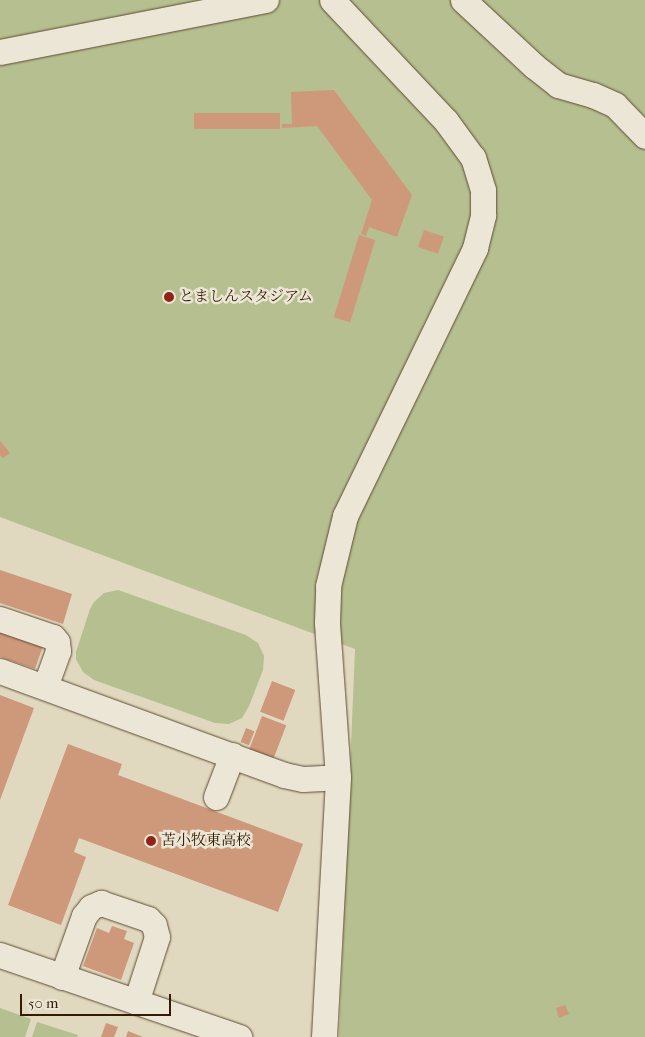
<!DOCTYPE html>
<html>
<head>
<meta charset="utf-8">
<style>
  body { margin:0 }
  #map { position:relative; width:645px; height:1037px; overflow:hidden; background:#e0d9bf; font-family:"IM FELL French Canon","Noto Serif JP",serif }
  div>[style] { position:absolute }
  .green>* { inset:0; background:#b5bf90 }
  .building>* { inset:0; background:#ce987b; transform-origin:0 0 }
  .roads { filter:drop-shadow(0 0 1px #5f4a32) drop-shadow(0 0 1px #5f4a32) }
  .minor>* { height:25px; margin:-12.5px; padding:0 12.5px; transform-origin:12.5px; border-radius:12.5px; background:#ebe6d5 }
  .dots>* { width:14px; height:14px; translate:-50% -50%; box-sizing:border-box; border:2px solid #ebe6d5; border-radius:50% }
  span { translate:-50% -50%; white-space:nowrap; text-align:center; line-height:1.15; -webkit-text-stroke:5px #ebe6d5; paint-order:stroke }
  .poi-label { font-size:15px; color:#341b03 }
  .left { translate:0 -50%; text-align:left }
  .scale { position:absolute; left:20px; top:994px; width:151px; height:22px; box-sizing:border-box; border:2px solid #341b03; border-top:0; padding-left:6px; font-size:15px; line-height:18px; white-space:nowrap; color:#341b03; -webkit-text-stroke:4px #ebe6d5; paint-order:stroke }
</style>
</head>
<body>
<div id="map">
  <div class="green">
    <div style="clip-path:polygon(0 0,645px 0,645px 1037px,339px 1037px,355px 649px,0 517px)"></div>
    <div style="clip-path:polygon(118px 590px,246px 635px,258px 643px,264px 656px,263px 670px,249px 706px,242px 718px,229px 724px,215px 723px,94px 680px,83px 672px,76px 659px,76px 652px,90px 609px,94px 602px,104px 593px)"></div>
    <div style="clip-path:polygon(0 1008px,31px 1019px,25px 1037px,0 1037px)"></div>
    <div style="clip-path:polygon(37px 1022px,78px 1035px,77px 1037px,32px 1037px)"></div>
  </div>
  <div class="building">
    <div style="clip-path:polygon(334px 90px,412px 195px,397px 237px,369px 227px,366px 236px,361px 234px,372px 200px,317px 126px,282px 128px,282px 124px,292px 124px,291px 92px)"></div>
    <div style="left:280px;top:113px;width:16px;height:86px;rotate:90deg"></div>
    <div style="left:424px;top:230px;width:21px;height:18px;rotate:19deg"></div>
    <div style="left:359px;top:235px;width:17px;height:86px;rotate:17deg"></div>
    <div style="clip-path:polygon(0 441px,10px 453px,3px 458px,0 455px)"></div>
    <div style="clip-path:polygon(0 570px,72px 594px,63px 624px,0 603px)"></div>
    <div style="clip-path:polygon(0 628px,44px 643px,35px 669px,0 657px)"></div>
    <div style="left:272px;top:681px;width:25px;height:33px;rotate:21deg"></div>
    <div style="clip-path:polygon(0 695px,34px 708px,0 800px)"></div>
    <div style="left:262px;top:716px;width:26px;height:40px;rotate:21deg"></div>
    <div style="left:246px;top:728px;width:9px;height:15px;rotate:21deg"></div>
    <div style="clip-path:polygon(68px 744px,122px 764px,118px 775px,303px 844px,278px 912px,79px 838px,74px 852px,86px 857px,61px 925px,8px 905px)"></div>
    <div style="clip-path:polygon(112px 926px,127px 931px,124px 939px,134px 943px,121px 980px,83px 966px,97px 928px,109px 933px)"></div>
    <div style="clip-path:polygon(565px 1005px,569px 1014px,559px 1018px,556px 1008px)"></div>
    <div style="clip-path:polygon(106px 1023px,118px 1027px,114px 1037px,101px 1037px)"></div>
    <div style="clip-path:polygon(128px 1031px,143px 1037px,126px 1037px)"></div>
  </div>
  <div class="roads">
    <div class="minor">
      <div style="left:463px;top:0;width:97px;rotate:42.9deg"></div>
      <div style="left:534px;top:66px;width:31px;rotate:38deg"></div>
      <div style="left:558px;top:85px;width:36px;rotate:16deg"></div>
      <div style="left:593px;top:95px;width:24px;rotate:24deg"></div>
      <div style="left:615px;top:105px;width:43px;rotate:45.9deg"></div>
      <div style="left:0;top:52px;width:271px;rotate:-11.1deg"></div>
      <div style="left:0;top:619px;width:56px;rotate:18.8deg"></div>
      <div style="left:53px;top:637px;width:6px;rotate:51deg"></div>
      <div style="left:57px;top:642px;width:9px;rotate:84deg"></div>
      <div style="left:58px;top:651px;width:38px;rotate:110deg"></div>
      <div style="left:0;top:671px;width:302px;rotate:20.1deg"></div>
      <div style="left:284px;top:775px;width:19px;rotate:12deg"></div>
      <div style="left:303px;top:779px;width:35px;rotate:-3deg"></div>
      <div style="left:216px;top:797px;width:45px;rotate:-69.1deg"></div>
      <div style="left:0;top:955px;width:253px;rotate:18.9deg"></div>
      <div style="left:62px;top:977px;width:65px;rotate:-70.2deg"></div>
      <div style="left:84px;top:916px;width:11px;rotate:-52deg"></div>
      <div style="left:91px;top:907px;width:11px;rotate:-22deg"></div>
      <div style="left:101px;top:903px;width:50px;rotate:18.8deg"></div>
      <div style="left:148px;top:919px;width:8px;rotate:45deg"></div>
      <div style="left:154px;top:925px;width:12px;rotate:76deg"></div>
      <div style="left:157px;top:937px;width:68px;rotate:107.9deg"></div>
      <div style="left:324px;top:1037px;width:260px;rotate:-86.9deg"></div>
      <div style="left:338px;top:777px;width:155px;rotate:-94.1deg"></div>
      <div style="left:327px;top:622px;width:36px;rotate:-88deg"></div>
      <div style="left:328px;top:586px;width:72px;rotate:-76.3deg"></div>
      <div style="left:345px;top:516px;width:298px;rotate:-64.1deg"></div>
      <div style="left:475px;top:248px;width:34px;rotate:-76deg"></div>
      <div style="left:483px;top:215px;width:25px;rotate:-90deg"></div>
      <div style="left:483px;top:190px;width:34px;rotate:-107deg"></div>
      <div style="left:473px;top:158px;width:46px;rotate:-126.1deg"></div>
      <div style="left:446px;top:121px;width:166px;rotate:-133.3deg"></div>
    </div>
  </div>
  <div class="dots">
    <div style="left:169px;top:297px;background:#8f2418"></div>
    <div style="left:151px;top:841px;background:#8f2418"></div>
  </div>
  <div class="poi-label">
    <span class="left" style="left:179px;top:297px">とましんスタジアム</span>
    <span class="left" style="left:161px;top:841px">苫小牧東高校</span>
  </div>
  <div class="scale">50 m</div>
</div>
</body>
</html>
